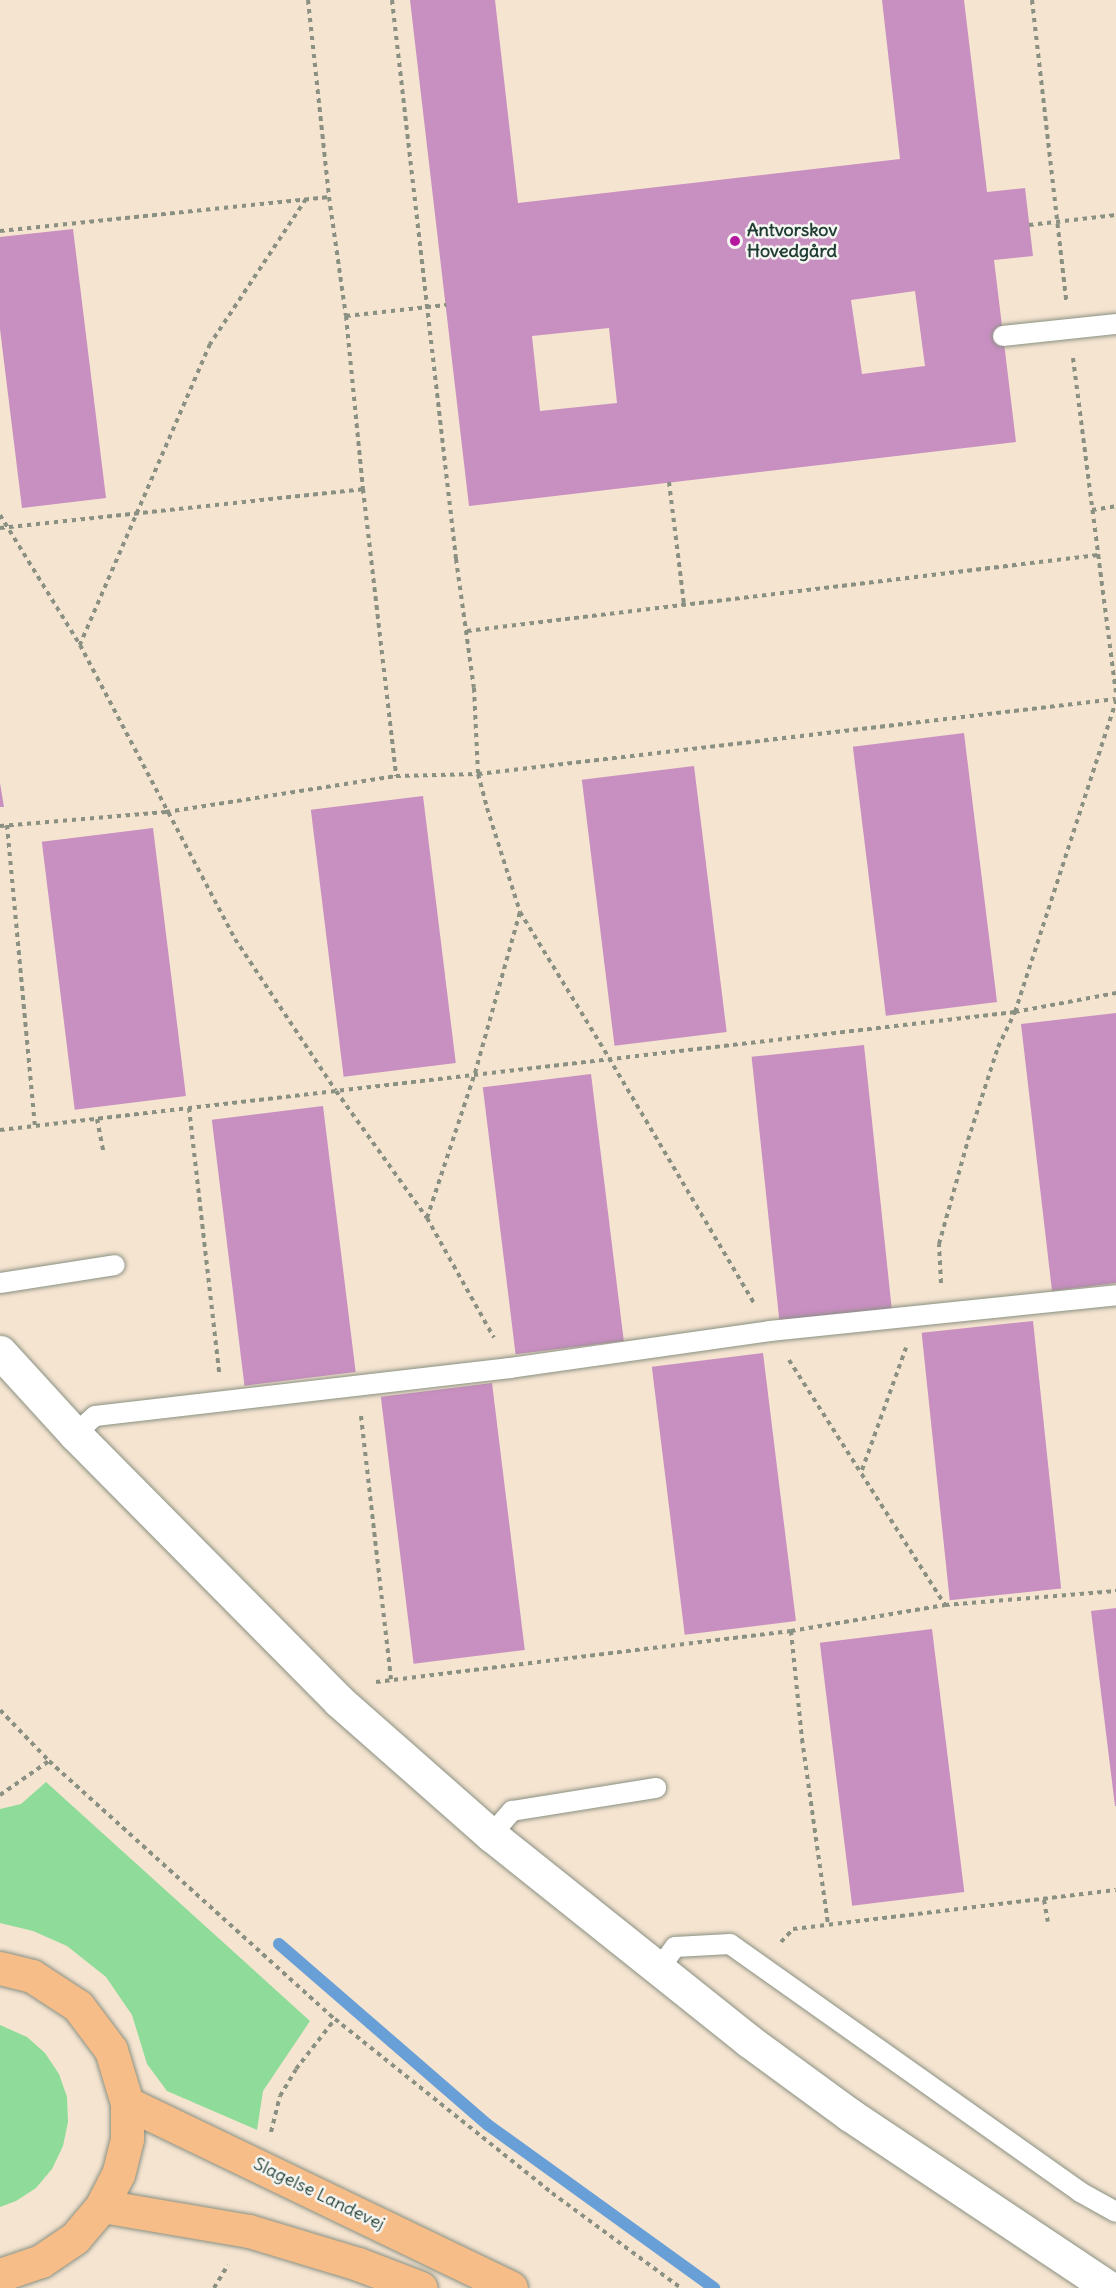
<!DOCTYPE html>
<html>
<head>
<meta charset="utf-8">
<style>
  body { margin:0 }
  #map { position:relative; width:1116px; height:2288px; overflow:hidden; background:#f5e4d0; font-family:Delius,sans-serif }
  div>[style] { position:absolute }
  .green>* { inset:0; background:#8fdc9a }
  .stream>* { height:12px; margin:-6px; padding:0 6px; transform-origin:6px; border-radius:6px; background:#689fd6 }
  .building>* { inset:0; background:#c88fc1; transform-origin:0 0 }
  .path>* { height:4px; margin-top:-2px; transform-origin:0; background:repeating-linear-gradient(90deg,#8a9082 0 4.5px,transparent 0 9px) }
  .roads { filter:drop-shadow(0 0 2px #8a9082) drop-shadow(0 0 2px #8a9082) }
  .lane>* { height:20px; margin:-10px; padding:0 10px; transform-origin:10px; border-radius:10px; background:#fff }
  .street>* { height:33px; margin:-16.5px; padding:0 16.5px; transform-origin:16.5px; border-radius:16.5px; background:#fff }
  .primary>* { height:33px; margin:-16.5px; padding:0 16.5px; transform-origin:16.5px; border-radius:16.5px; background:#f7bd88 }
  .dots>* { width:16px; height:16px; translate:-50% -50%; box-sizing:border-box; border:3px solid #f6f6f2; border-radius:50% }
  span { translate:-50% -50%; white-space:nowrap; text-align:center; line-height:1.15; -webkit-text-stroke:5px #f6f6f2; paint-order:stroke }
  .poi-label { font-size:18px; color:#1f3d34; font-weight:700 }
  .left { translate:0 -50%; text-align:left }
  .street-label { font-size:18px; color:#1f3d34 }
</style>
</head>
<body>
<div id="map">
  <div class="green">
    <div style="clip-path:polygon(46px 1782px,310px 2021px,263px 2091px,257px 2130px,167px 2091px,147px 2064px,132px 2015px,106px 1977px,67px 1946px,33px 1931px,0 1923px,0 1809px,21px 1804px)"></div>
    <div style="clip-path:polygon(0 2025px,27px 2037px,45px 2053px,59px 2074px,67px 2097px,68px 2122px,63px 2146px,52px 2169px,36px 2188px,16px 2201px,0 2207px)"></div>
  </div>
  <div class="stream">
    <div style="left:279px;top:1944px;width:276px;rotate:40.9deg"></div>
    <div style="left:488px;top:2125px;width:279px;rotate:35.8deg"></div>
  </div>
  <div class="building">
    <div style="clip-path:polygon(evenodd,410px 0,495px 0,518px 203px,900px 159px,882px 0,964px 0,987px 192px,1025px 188px,1033px 256px,994px 260px,1016px 442px,469px 506px,410px 0,915px 291px,925px 366px,862px 374px,851px 300px,915px 291px,410px 0,609px 328px,617px 403px,540px 411px,532px 336px,609px 328px)"></div>
    <div style="clip-path:polygon(73px 229px,106px 498px,22px 508px,0 329px,0 237px)"></div>
    <div style="left:964px;top:733px;width:271px;height:112px;rotate:83deg"></div>
    <div style="left:694px;top:766px;width:268px;height:113px;rotate:83deg"></div>
    <div style="clip-path:polygon(0 783px,4px 807px,0 807px)"></div>
    <div style="left:423px;top:796px;width:269px;height:113px;rotate:83deg"></div>
    <div style="left:153px;top:828px;width:270px;height:112px;rotate:83deg"></div>
    <div style="clip-path:polygon(1116px 1013px,1116px 1283px,1052px 1291px,1021px 1024px)"></div>
    <div style="left:864px;top:1045px;width:266px;height:113px;rotate:84deg"></div>
    <div style="left:591px;top:1074px;width:269px;height:109px;rotate:83deg"></div>
    <div style="left:323px;top:1106px;width:268px;height:112px;rotate:83deg"></div>
    <div style="left:1033px;top:1321px;width:269px;height:112px;rotate:84deg"></div>
    <div style="left:763px;top:1353px;width:270px;height:112px;rotate:83deg"></div>
    <div style="left:492px;top:1383px;width:269px;height:112px;rotate:83deg"></div>
    <div style="clip-path:polygon(1116px 1608px,1116px 1806px,1115px 1806px,1091px 1611px)"></div>
    <div style="left:932px;top:1629px;width:265px;height:113px;rotate:83deg"></div>
  </div>
  <div class="path">
    <div style="left:308px;top:0;width:198px;rotate:83.9deg"></div>
    <div style="left:329px;top:197px;width:120px;rotate:81.9deg"></div>
    <div style="left:346px;top:316px;width:174px;rotate:84.4deg"></div>
    <div style="left:363px;top:489px;width:289px;rotate:83.4deg"></div>
    <div style="left:392px;top:0;width:563px;rotate:83.47deg"></div>
    <div style="left:456px;top:559px;width:130px;rotate:82.1deg"></div>
    <div style="left:474px;top:688px;width:86px;rotate:87.3deg"></div>
    <div style="left:478px;top:774px;width:35px;rotate:75deg"></div>
    <div style="left:487px;top:808px;width:109px;rotate:72.4deg"></div>
    <div style="left:520px;top:912px;width:171px;rotate:58.6deg"></div>
    <div style="left:609px;top:1058px;width:285px;rotate:59.4deg"></div>
    <div style="left:1032px;top:0;width:302px;rotate:83.5deg"></div>
    <div style="left:306px;top:199px;width:174px;rotate:123.5deg"></div>
    <div style="left:210px;top:344px;width:328px;rotate:113.4deg"></div>
    <div style="left:80px;top:645px;width:332px;rotate:62.2deg"></div>
    <div style="left:235px;top:939px;width:182px;rotate:56.4deg"></div>
    <div style="left:336px;top:1091px;width:156px;rotate:54.4deg"></div>
    <div style="left:427px;top:1218px;width:137px;rotate:60.8deg"></div>
    <div style="left:1029px;top:225px;width:88px;rotate:-6.6deg"></div>
    <div style="left:0;top:231px;width:331px;rotate:-5.9deg"></div>
    <div style="left:346px;top:316px;width:101px;rotate:-6.3deg"></div>
    <div style="left:1073px;top:358px;width:337px;rotate:82.7deg"></div>
    <div style="left:669px;top:482px;width:124px;rotate:83deg"></div>
    <div style="left:1092px;top:510px;width:24px;rotate:-9deg"></div>
    <div style="left:0;top:515px;width:153px;rotate:58.4deg"></div>
    <div style="left:0;top:528px;width:365px;rotate:-6.1deg"></div>
    <div style="left:467px;top:631px;width:636px;rotate:-6.87deg"></div>
    <div style="left:7px;top:825px;width:302px;rotate:84.7deg"></div>
    <div style="left:0;top:826px;width:167px;rotate:-4.8deg"></div>
    <div style="left:166px;top:812px;width:233px;rotate:-8.9deg"></div>
    <div style="left:396px;top:776px;width:82px;rotate:-1.4deg"></div>
    <div style="left:478px;top:774px;width:642px;rotate:-6.7deg"></div>
    <div style="left:189px;top:1108px;width:266px;rotate:83.5deg"></div>
    <div style="left:97px;top:1119px;width:32px;rotate:79deg"></div>
    <div style="left:0;top:1130px;width:1022px;rotate:-6.63deg"></div>
    <div style="left:1015px;top:1012px;width:103px;rotate:-10.7deg"></div>
    <div style="left:427px;top:1218px;width:153px;rotate:-71.7deg"></div>
    <div style="left:475px;top:1073px;width:167px;rotate:-74.4deg"></div>
    <div style="left:941px;top:1283px;width:39px;rotate:-93deg"></div>
    <div style="left:939px;top:1244px;width:108px;rotate:-74.4deg"></div>
    <div style="left:968px;top:1140px;width:98px;rotate:-72.1deg"></div>
    <div style="left:998px;top:1047px;width:39px;rotate:-64deg"></div>
    <div style="left:1015px;top:1012px;width:327px;rotate:-72deg"></div>
    <div style="left:789px;top:1360px;width:290px;rotate:57.5deg"></div>
    <div style="left:361px;top:1416px;width:265px;rotate:83.5deg"></div>
    <div style="left:862px;top:1470px;width:130px;rotate:-70.2deg"></div>
    <div style="left:791px;top:1631px;width:109px;rotate:84.2deg"></div>
    <div style="left:802px;top:1739px;width:188px;rotate:82deg"></div>
    <div style="left:376px;top:1682px;width:418px;rotate:-7deg"></div>
    <div style="left:791px;top:1631px;width:156px;rotate:-9.6deg"></div>
    <div style="left:945px;top:1605px;width:172px;rotate:-4.7deg"></div>
    <div style="left:0;top:1710px;width:71px;rotate:46.1deg"></div>
    <div style="left:49px;top:1761px;width:385px;rotate:42.1deg"></div>
    <div style="left:335px;top:2019px;width:278px;rotate:38.7deg"></div>
    <div style="left:552px;top:2193px;width:160px;rotate:36.4deg"></div>
    <div style="left:0;top:1795px;width:60px;rotate:-34.8deg"></div>
    <div style="left:1044px;top:1900px;width:22px;rotate:80deg"></div>
    <div style="left:781px;top:1942px;width:18px;rotate:-47deg"></div>
    <div style="left:793px;top:1929px;width:325px;rotate:-6.9deg"></div>
    <div style="left:271px;top:2132px;width:37px;rotate:-76deg"></div>
    <div style="left:280px;top:2096px;width:31px;rotate:-59deg"></div>
    <div style="left:296px;top:2069px;width:63px;rotate:-52deg"></div>
    <div style="left:214px;top:2288px;width:27px;rotate:-59deg"></div>
  </div>
  <div class="roads">
    <div class="lane">
      <div style="left:1003px;top:336px;width:114px;rotate:-6.1deg"></div>
      <div style="left:0;top:1283px;width:116px;rotate:-8.9deg"></div>
      <div style="left:75px;top:1434px;width:27px;rotate:-42deg"></div>
      <div style="left:95px;top:1416px;width:418px;rotate:-6.6deg"></div>
      <div style="left:510px;top:1368px;width:263px;rotate:-8.1deg"></div>
      <div style="left:770px;top:1331px;width:348px;rotate:-5.9deg"></div>
      <div style="left:491px;top:1835px;width:32px;rotate:-49deg"></div>
      <div style="left:512px;top:1811px;width:146px;rotate:-9.1deg"></div>
      <div style="left:659px;top:1969px;width:27px;rotate:-54deg"></div>
      <div style="left:675px;top:1947px;width:55px;rotate:-3.1deg"></div>
      <div style="left:730px;top:1944px;width:429px;rotate:35.3deg"></div>
      <div style="left:1080px;top:2192px;width:41px;rotate:29.1deg"></div>
    </div>
    <div class="street">
      <div style="left:0;top:1352px;width:111px;rotate:47.6deg"></div>
      <div style="left:75px;top:1434px;width:375px;rotate:45.3deg"></div>
      <div style="left:339px;top:1701px;width:203px;rotate:41.4deg"></div>
      <div style="left:491px;top:1835px;width:330px;rotate:38.6deg"></div>
      <div style="left:749px;top:2041px;width:125px;rotate:36.2deg"></div>
      <div style="left:850px;top:2115px;width:311px;rotate:33.7deg"></div>
    </div>
    <div class="primary">
      <div style="left:0;top:1968px;width:33px;rotate:14deg"></div>
      <div style="left:32px;top:1976px;width:55px;rotate:33.1deg"></div>
      <div style="left:78px;top:2006px;width:55px;rotate:53.1deg"></div>
      <div style="left:111px;top:2050px;width:55px;rotate:73.2deg"></div>
      <div style="left:127px;top:2103px;width:36px;rotate:90deg"></div>
      <div style="left:127px;top:2139px;width:36px;rotate:104deg"></div>
      <div style="left:118px;top:2174px;width:36px;rotate:117deg"></div>
      <div style="left:102px;top:2206px;width:42px;rotate:130.2deg"></div>
      <div style="left:75px;top:2238px;width:41px;rotate:145.9deg"></div>
      <div style="left:41px;top:2261px;width:43px;rotate:161.1deg"></div>
      <div style="left:127px;top:2103px;width:426px;rotate:25.7deg"></div>
      <div style="left:102px;top:2206px;width:149px;rotate:9.7deg"></div>
      <div style="left:249px;top:2231px;width:114px;rotate:16.8deg"></div>
      <div style="left:358px;top:2264px;width:67px;rotate:20.9deg"></div>
    </div>
  </div>
  <div class="dots">
    <div style="left:735px;top:241px;background:#b5179e"></div>
  </div>
  <div class="poi-label">
    <span class="left" style="left:747px;top:241px">Antvorskov<br>Hovedgård</span>
  </div>
  <div class="street-label">
    <span style="left:319px;top:2194px;rotate:26deg">Slagelse Landevej</span>
  </div>
</div>
</body>
</html>
